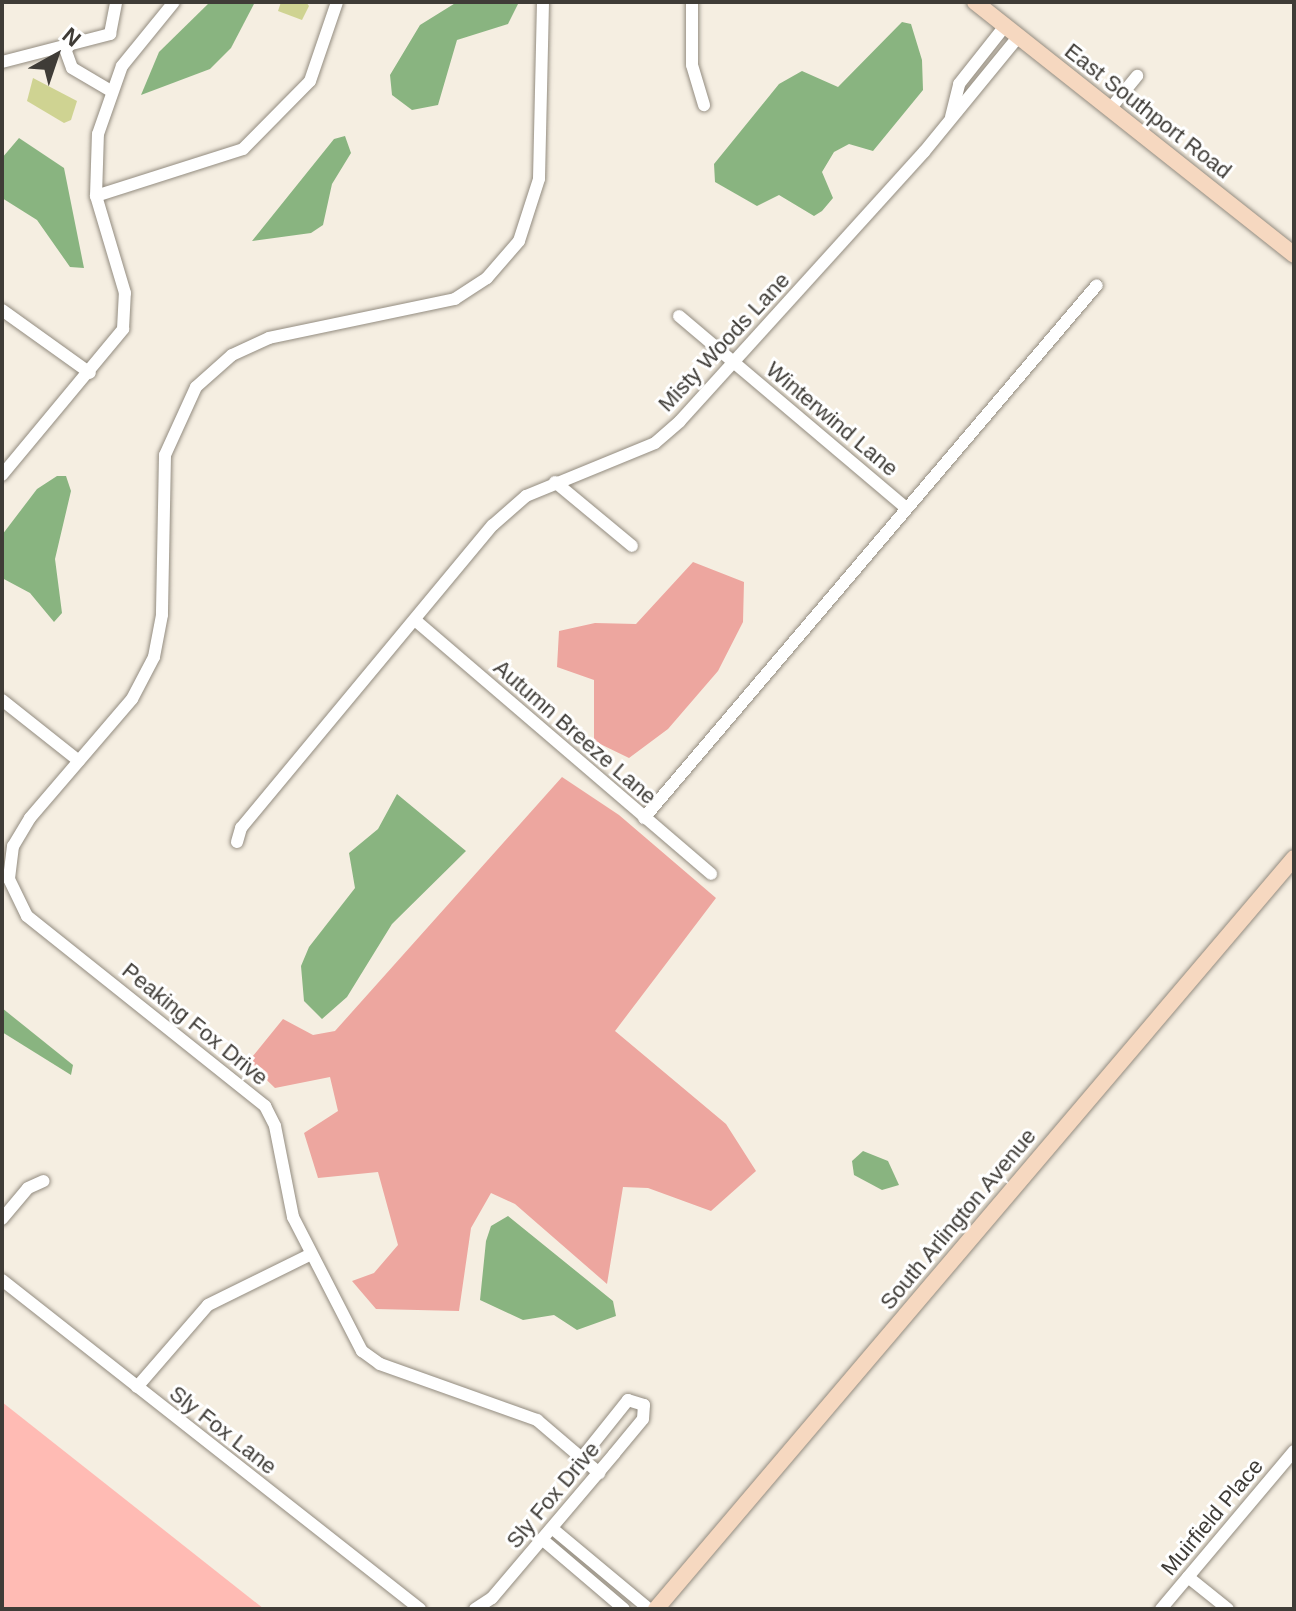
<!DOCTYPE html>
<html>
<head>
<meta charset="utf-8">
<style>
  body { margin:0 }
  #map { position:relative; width:1296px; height:1611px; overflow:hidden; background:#f5eee1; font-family:Arial,sans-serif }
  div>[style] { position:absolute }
  .green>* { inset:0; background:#ffbbb4 }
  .forest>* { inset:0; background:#eda69f }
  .water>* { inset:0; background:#89b480 }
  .building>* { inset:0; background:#cfd392 }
  .roads { filter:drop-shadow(0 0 2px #938c80) drop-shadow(0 0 2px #938c80) }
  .street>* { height:12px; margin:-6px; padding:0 6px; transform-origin:6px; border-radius:6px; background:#fff }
  .secondary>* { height:16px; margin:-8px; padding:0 8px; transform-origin:8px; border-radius:8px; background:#f6d8c0 }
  span { translate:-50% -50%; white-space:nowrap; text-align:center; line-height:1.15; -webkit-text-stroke:6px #fff; paint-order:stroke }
  .street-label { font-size:22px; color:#3f3c37 }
  .frame { position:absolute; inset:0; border:4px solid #3f3c37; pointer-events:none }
  .north { position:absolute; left:16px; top:16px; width:80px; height:80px; -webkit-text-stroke:6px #fff; paint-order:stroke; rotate:40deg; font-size:22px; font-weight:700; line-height:32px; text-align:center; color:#3f3c37 }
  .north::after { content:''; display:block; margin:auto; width:28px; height:36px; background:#3f3c37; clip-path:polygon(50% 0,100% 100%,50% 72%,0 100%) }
</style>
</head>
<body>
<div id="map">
  <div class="green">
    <div style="clip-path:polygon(2px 1402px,264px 1609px,2px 1609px)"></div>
  </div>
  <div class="forest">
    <div style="clip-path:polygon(693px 562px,744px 582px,743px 622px,718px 671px,668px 729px,629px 758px,594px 741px,594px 680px,557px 667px,559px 631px,595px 623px,636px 624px)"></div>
    <div style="clip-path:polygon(562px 777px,619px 815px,716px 898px,615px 1031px,726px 1124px,756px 1171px,711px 1211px,648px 1188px,623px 1187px,607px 1284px,515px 1204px,491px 1193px,471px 1228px,459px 1311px,376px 1309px,352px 1281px,374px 1273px,398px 1245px,378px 1172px,318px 1178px,304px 1133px,338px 1111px,330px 1077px,275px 1088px,248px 1062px,283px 1019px,313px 1035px,335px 1031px)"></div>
  </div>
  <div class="water">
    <div style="clip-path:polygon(210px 2px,255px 2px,231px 48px,210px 69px,141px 95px,159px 52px)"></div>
    <div style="clip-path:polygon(457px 2px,519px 2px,508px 24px,457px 40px,438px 105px,412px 110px,392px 95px,390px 75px,420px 25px)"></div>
    <div style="clip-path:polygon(902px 22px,911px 24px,922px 60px,923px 90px,873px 151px,849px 144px,834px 152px,822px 172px,833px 198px,822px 211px,814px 216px,779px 195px,757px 206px,715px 182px,714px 164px,779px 84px,802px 71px,838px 87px)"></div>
    <div style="clip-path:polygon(345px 136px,351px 153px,332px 184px,323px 225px,311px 233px,252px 241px,334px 139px)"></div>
    <div style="clip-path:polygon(19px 138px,64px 168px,84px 268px,70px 267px,37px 220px,2px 198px,2px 158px)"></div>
    <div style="clip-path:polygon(57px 476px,66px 476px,71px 491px,55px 559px,62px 613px,54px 622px,30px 593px,2px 578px,2px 535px,37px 489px)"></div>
    <div style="clip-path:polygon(397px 794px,466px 851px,392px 924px,347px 997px,322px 1019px,304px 1001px,301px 966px,309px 947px,355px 888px,349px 853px,378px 829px)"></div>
    <div style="clip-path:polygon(2px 1008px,73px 1065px,71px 1075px,2px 1032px)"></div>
    <div style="clip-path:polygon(863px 1151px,888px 1161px,899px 1185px,882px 1190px,854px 1175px,852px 1161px)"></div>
    <div style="clip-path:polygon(508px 1216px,613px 1301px,616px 1316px,577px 1330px,554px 1315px,523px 1320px,480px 1300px,486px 1241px,491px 1226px)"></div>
  </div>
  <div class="building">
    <div style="clip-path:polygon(281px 2px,306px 2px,309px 6px,302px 20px,278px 11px)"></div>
    <div style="clip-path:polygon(33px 78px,77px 101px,71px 120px,64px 123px,27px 101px)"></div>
  </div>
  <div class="roads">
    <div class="street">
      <div style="left:543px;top:2px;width:177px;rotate:91.3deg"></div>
      <div style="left:539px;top:179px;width:65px;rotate:107.9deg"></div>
      <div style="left:519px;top:241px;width:49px;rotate:130.9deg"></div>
      <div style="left:487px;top:278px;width:38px;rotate:147deg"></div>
      <div style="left:455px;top:299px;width:190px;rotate:168.2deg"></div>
      <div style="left:269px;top:338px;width:41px;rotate:155.3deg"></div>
      <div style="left:232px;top:355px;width:48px;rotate:138.4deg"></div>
      <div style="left:196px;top:387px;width:75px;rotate:114.5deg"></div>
      <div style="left:165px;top:455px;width:160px;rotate:91.1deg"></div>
      <div style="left:162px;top:615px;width:43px;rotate:100.8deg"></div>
      <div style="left:154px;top:657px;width:47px;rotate:117.6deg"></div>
      <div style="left:132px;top:699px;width:157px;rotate:130.6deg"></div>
      <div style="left:30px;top:818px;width:33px;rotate:121deg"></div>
      <div style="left:13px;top:846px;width:33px;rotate:97deg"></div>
      <div style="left:9px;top:879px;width:41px;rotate:64.1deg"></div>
      <div style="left:27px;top:916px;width:305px;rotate:38.6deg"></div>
      <div style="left:265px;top:1106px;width:22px;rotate:63deg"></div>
      <div style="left:275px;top:1126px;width:93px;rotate:78.8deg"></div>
      <div style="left:293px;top:1217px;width:151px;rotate:62.8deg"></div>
      <div style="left:362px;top:1351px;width:22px;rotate:36deg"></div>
      <div style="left:380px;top:1364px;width:167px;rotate:19.6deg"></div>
      <div style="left:537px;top:1420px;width:82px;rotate:40.5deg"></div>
      <div style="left:692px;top:2px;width:63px;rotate:90deg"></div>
      <div style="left:692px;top:65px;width:42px;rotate:73.3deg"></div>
      <div style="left:110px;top:34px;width:33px;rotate:-79deg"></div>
      <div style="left:64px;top:46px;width:23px;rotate:70deg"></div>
      <div style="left:72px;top:68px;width:45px;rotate:30.5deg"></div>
      <div style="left:2px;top:62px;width:112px;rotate:-14.5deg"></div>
      <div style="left:1110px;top:109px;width:43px;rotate:-50.7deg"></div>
      <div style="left:951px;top:117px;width:34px;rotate:-76deg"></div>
      <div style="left:959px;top:84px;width:74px;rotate:-51.6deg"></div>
      <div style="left:96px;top:196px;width:154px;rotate:-17.7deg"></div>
      <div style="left:243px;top:149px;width:95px;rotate:-45.4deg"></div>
      <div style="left:310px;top:81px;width:83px;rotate:-71.1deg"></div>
      <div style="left:2px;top:310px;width:108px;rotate:35.6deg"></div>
      <div style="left:679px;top:316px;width:297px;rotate:40.2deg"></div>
      <div style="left:2px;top:475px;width:190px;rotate:-50.3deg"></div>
      <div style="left:123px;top:329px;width:36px;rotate:-87deg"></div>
      <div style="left:125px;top:293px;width:101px;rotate:-106.6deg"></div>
      <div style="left:96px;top:196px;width:62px;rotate:-88.2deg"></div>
      <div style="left:98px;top:134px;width:72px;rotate:-70.6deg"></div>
      <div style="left:122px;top:66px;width:82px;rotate:-50.9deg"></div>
      <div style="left:555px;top:482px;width:100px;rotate:39.7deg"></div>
      <div style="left:415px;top:620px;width:390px;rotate:40.6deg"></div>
      <div style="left:2px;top:700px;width:98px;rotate:38.4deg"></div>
      <div style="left:644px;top:818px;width:699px;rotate:-49.64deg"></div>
      <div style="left:237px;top:842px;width:15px;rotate:-74deg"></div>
      <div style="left:241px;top:828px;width:394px;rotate:-50.3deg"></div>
      <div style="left:493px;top:525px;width:44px;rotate:-41.3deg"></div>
      <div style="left:526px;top:496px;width:139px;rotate:-22.3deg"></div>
      <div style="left:655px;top:443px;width:33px;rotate:-41deg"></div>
      <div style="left:680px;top:421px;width:363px;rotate:-47.8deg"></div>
      <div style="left:924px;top:152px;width:150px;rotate:-50.7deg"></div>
      <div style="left:2px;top:1219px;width:40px;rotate:-50deg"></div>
      <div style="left:28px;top:1188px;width:17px;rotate:-24deg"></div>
      <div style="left:2px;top:1280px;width:532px;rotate:38.21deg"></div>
      <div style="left:137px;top:1387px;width:108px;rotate:-49.1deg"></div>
      <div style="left:208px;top:1305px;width:115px;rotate:-26.3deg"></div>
      <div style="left:553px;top:1529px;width:125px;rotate:39.8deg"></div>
      <div style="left:543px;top:1540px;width:106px;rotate:40.4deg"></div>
      <div style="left:1188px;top:1577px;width:51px;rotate:38.7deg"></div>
      <div style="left:475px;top:1609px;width:20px;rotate:-33deg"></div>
      <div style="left:492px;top:1598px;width:189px;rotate:-49.7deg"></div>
      <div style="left:614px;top:1454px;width:45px;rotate:-50.4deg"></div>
      <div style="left:643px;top:1419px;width:14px;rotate:-86deg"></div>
      <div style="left:644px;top:1405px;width:17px;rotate:-163deg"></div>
      <div style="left:628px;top:1400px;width:70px;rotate:128.7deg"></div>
      <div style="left:1161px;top:1609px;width:207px;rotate:-49.9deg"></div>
    </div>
    <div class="secondary">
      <div style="left:975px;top:2px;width:407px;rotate:38.4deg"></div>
      <div style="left:656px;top:1609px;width:985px;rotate:-49.65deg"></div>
    </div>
  </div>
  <div class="street-label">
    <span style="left:1148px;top:111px;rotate:38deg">East Southport Road</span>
    <span style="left:724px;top:342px;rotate:-47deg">Misty Woods Lane</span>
    <span style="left:832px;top:419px;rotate:40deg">Winterwind Lane</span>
    <span style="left:575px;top:732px;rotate:41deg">Autumn Breeze Lane</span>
    <span style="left:195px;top:1024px;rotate:39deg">Peaking Fox Drive</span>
    <span style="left:958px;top:1219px;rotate:-50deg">South Arlington Avenue</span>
    <span style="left:223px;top:1430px;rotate:38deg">Sly Fox Lane</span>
    <span style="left:553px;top:1495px;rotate:-50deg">Sly Fox Drive</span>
    <span style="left:1212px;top:1517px;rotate:-50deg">Muirfield Place</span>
  </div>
  <div class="frame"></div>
  <div class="north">N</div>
</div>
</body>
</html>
